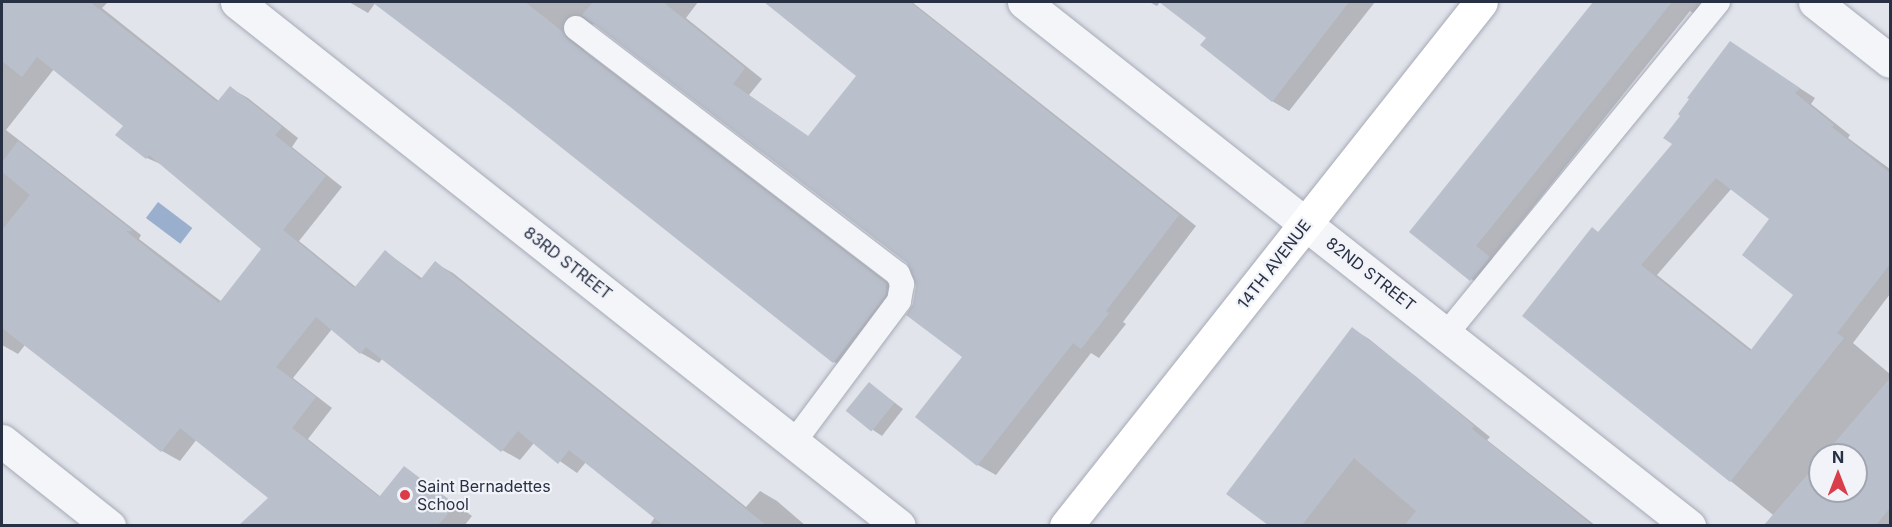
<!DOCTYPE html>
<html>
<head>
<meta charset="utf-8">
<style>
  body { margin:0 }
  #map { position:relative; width:1892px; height:527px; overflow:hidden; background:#e1e4eb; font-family:Inter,sans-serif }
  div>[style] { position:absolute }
  .water>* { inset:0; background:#99afcd; transform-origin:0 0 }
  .shadow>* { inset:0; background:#0003 }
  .building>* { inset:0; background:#bac0cb; transform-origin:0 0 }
  .roads { filter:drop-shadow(0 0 2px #a6aab6) drop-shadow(0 0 2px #a6aab6) }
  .lane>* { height:24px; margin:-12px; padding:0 12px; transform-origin:12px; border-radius:12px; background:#f4f5f8 }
  .street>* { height:33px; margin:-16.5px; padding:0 16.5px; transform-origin:16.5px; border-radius:16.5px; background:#f4f5f8 }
  .secondary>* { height:33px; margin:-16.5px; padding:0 16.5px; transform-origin:16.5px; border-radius:16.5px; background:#fff }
  .dots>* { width:16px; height:16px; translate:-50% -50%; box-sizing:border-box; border:3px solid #f1f3f8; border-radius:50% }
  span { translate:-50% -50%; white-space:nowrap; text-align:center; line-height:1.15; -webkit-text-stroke:4.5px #f1f3f8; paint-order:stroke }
  .street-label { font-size:16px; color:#283044 }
  .poi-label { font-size:16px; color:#283044 }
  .left { translate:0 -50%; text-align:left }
  .frame { position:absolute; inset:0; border:3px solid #283044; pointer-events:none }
  .north { position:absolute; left:1808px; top:443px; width:60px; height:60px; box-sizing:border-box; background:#f1f3f8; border:2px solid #a1a5b0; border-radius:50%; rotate:0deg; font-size:16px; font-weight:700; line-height:24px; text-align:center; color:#283044 }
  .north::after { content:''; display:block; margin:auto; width:21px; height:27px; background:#d93d49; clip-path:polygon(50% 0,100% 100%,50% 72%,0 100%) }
</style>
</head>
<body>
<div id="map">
  <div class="water">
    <div style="left:158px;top:202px;width:43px;height:20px;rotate:37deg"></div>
  </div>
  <div class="shadow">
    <div style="clip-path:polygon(evenodd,2px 2px,108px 2px,102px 8px,220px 102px,230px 88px,248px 98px,298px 138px,292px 147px,342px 187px,299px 241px,357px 288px,386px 252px,423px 279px,435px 263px,453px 273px,746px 507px,760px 491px,777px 501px,806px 526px,649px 526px,655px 517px,586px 462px,577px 473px,534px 443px,520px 460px,502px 450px,383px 358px,379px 363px,361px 353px,332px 329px,293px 378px,332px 408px,308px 439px,381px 497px,404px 467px,472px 516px,464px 526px,245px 526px,243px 524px,270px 498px,197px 439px,180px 461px,162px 451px,25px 345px,18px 354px,2px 345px,2px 2px,54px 69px,125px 125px,147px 158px,165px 166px,263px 249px,222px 302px,139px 239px,141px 235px,6px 130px,54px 69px)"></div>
    <div style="clip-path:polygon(349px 2px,698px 2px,686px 18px,762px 79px,749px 95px,809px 137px,858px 76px,766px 2px,912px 2px,1196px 226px,1123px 322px,1126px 324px,1099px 358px,1091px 353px,996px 475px,978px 465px,917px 417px,964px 357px,914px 304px,918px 286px,908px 262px,598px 25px,589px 24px,580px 44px,585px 51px,903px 294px,852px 372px,834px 362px,510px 105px,376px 2px,368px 13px)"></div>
    <div style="clip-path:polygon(1149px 2px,1160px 2px,1157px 6px)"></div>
    <div style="clip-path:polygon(1162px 2px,1230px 2px,1234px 5px,1237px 2px,1375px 2px,1289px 111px,1272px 101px,1208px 38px)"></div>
    <div style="clip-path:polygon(1595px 2px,1716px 2px,1702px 18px,1690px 11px,1493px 257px,1506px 268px,1488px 289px,1471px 279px,1411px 232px)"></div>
    <div style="clip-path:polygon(evenodd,1730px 43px,1815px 98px,1811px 104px,1850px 135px,1848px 138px,1890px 169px,1890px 294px,1853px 343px,1890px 374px,1890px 526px,1787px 526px,1524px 316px,1593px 229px,1599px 233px,1674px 144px,1730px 43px,1732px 188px,1772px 219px,1795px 295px,1752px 350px,1657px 275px,1732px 188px,1730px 43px,1820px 455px,1856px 455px,1856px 491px,1820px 491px,1820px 455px)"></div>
    <div style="clip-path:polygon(1353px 329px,1369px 339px,1490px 437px,1487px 440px,1596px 526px,1270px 526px,1228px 493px)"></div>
    <div style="clip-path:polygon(878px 390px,903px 409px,882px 436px,873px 430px)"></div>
  </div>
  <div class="building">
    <div style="clip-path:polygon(2px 2px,90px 2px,217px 102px,230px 86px,282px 127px,275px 135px,326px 176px,283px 230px,354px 288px,385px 250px,420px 280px,435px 261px,766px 525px,663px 525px,569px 450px,558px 464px,518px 431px,501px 452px,366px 347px,360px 354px,316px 317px,276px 367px,316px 397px,292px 428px,379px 497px,404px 466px,456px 505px,438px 525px,239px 525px,268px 498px,180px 428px,161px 452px,2px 328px,2px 230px,30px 195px,2px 172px,2px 162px,18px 141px,133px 231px,126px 231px,166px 263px,219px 303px,261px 249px,149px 155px,146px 159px,115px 135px,123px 126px,37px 57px,22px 77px,2px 61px)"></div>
    <div style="clip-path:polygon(372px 2px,525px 2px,563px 32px,567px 39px,886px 283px,886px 295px,833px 363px,509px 106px)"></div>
    <div style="clip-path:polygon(593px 2px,663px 2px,745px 68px,733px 84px,808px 136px,856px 76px,764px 2px,910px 2px,1179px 215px,1106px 311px,1109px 313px,1081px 349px,1073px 343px,977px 466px,915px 417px,962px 357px,906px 315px,913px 304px,916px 286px,907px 263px,582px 15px)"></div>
    <div style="clip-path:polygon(1159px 2px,1349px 2px,1272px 102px,1200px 45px,1206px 38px)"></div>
    <div style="clip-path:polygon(1593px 2px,1672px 2px,1476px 246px,1490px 257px,1470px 281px,1409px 232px)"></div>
    <div style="clip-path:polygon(evenodd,1730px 41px,1800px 88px,1795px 93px,1834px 125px,1832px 127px,1890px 173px,1890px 264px,1837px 333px,1844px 338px,1730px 482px,1522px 316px,1592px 227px,1598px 232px,1672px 144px,1663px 138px,1680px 116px,1678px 114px,1689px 99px,1687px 98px,1730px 41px,1716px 178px,1769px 219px,1742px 255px,1793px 295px,1750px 351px,1641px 265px,1716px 178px)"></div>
    <div style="clip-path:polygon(1352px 327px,1418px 378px,1474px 426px,1472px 429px,1592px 525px,1405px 525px,1416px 511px,1354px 458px,1302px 525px,1268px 525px,1226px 494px)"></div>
    <div style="clip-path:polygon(1890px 378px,1890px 508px,1876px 525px,1764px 525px,1820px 460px,1820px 491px,1856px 491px,1856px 455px,1824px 455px)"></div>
    <div style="left:869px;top:382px;width:33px;height:37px;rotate:39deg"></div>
  </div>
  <div class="roads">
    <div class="lane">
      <div style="left:576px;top:28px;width:405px;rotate:37.4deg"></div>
      <div style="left:898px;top:274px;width:11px;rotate:68deg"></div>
      <div style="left:902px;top:284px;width:17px;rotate:100deg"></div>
      <div style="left:899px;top:301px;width:176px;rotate:126.7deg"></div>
      <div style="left:1447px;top:333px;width:428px;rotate:-50.7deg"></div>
    </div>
    <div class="street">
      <div style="left:237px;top:2px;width:844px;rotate:38.36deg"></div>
      <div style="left:1024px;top:2px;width:847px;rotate:38.24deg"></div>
      <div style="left:1815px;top:2px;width:95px;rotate:38.2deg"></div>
      <div style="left:2px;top:441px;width:137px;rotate:38.5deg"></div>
    </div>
    <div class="secondary">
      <div style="left:1066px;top:526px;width:668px;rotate:-51.62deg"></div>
    </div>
  </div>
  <div class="dots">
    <div style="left:405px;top:495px;background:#d93d49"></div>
  </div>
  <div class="street-label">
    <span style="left:568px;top:263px;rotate:38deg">83RD STREET</span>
    <span style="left:1274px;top:264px;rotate:-52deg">14TH AVENUE</span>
    <span style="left:1371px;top:274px;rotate:38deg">82ND STREET</span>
  </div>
  <div class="poi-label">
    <span class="left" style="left:417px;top:495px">Saint Bernadettes<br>School</span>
  </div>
  <div class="frame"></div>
  <div class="north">N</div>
</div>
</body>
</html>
